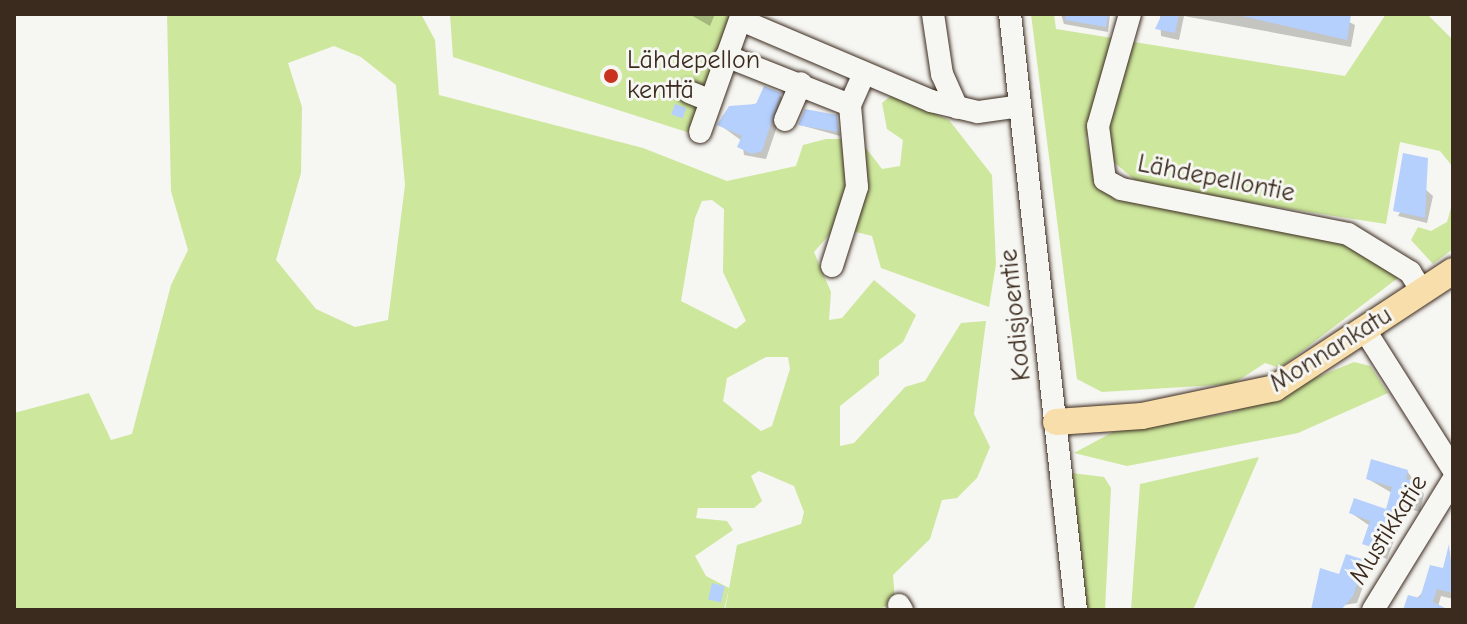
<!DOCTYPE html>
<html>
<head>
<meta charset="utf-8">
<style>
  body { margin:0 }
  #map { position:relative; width:1467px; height:624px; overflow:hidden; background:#f6f6f2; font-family:"Comic Neue",sans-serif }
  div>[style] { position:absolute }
  .green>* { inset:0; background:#cde79d }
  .shadow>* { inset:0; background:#0003 }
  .building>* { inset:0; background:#b5d0fd; transform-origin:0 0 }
  .roads { filter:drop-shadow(0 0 2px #3b2a1e) drop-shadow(0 0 2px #3b2a1e) }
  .minor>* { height:22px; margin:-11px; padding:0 11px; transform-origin:11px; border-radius:11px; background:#f6f6f2 }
  .major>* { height:26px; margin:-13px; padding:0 13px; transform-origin:13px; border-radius:13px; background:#f8deab }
  .dots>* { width:22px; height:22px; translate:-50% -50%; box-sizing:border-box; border:4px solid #f6f6f2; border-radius:50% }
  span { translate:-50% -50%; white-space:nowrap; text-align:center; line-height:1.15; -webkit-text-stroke:6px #f6f6f2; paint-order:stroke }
  .poi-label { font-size:26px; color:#3b2a1e }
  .left { translate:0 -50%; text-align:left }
  .street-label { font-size:26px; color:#3b2a1e }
  .frame { position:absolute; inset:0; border:16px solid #3b2a1e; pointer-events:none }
</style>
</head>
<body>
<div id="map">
  <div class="green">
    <div style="clip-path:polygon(evenodd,167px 14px,421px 14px,435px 40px,439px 95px,643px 148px,727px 181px,796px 166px,803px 145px,826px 139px,859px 139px,882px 169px,900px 166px,903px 140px,887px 129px,882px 103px,893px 94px,949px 120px,992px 175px,996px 264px,989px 307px,881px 268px,872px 236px,836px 227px,814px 252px,831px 292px,829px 320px,842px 318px,874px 280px,916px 315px,903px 342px,879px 360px,879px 375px,840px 406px,840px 446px,854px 443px,905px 387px,925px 381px,961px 323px,986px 321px,974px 414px,990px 447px,977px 478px,957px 498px,942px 500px,930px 539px,893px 575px,895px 602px,878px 610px,725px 610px,737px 545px,801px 524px,804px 512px,794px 486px,759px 471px,751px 476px,762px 501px,754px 508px,698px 508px,696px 518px,727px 521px,733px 530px,695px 556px,706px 576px,729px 588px,724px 610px,14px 610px,14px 413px,89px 393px,111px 440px,132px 434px,171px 285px,188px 250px,171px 191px,167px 14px,334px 46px,361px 57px,396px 85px,405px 185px,388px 320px,355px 327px,316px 309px,276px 260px,301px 173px,302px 107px,288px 63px,334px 46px,167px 14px,712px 200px,724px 209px,723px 272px,746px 321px,736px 329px,681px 301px,695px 218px,702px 201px,712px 200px,167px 14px,766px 357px,788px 357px,790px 369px,772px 426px,761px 431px,723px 401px,727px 378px,766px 357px)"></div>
    <div style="clip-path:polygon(450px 14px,733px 14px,690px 133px,453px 57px)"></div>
    <div style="clip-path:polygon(1031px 14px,1054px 14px,1056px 29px,1112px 38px,1086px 139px,1098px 184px,1351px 241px,1403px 274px,1280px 368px,1265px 363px,1233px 384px,1102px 392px,1077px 379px)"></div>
    <div style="clip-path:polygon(1386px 14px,1427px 14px,1453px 40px,1453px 167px,1440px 151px,1400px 142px,1386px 224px,1142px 186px,1108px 157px,1106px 120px,1128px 41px,1345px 76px)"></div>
    <div style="clip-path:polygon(1453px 201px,1453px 249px,1433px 264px,1411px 240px,1418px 227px,1431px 231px,1447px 222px)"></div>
    <div style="clip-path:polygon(1354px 362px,1370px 366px,1388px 393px,1298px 433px,1127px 466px,1074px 453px,1113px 432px,1230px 413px)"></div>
    <div style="clip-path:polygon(1259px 457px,1193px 610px,1131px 610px,1140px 484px)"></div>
    <div style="clip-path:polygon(1072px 473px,1104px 477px,1111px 488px,1105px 610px,1086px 610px)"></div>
  </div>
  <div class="shadow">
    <div style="clip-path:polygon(689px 14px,715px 14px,710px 26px)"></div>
    <div style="clip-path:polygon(1061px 14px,1110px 14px,1108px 32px,1064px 24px)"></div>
    <div style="clip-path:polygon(1160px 14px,1334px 14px,1355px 25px,1351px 47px,1184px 16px,1179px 40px,1161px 36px)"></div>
    <div style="clip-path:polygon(780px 95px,785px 103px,766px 159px,744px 155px,742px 141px,720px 125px,723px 115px)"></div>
    <div style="clip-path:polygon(836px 117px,840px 136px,800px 125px)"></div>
    <div style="clip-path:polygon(1427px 160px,1425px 189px,1433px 196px,1427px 223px,1398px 216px)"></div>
    <div style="clip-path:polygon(1407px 471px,1424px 494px,1420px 512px,1406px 508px,1387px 559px,1369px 552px,1370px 526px,1351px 513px,1387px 512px,1392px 493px,1368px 479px)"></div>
    <div style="clip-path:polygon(1450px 549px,1453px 599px,1441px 596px,1437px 610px,1405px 610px,1444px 571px)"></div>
    <div style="clip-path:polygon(1364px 562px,1369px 570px,1357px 603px,1312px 610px)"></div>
  </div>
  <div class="building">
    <div style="clip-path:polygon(1066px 14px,1108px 14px,1106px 27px,1065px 20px)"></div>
    <div style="clip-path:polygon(1162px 14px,1179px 14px,1175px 33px,1155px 29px)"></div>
    <div style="clip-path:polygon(1233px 14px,1344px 14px,1351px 15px,1347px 40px)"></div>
    <div style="clip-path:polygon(764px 86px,781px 93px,762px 151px,752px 154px,737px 147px,742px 136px,717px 125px,729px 106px,756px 104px)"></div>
    <div style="left:675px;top:104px;width:12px;height:11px;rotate:20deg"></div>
    <div style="clip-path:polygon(805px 109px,837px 115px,838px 132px,798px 125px)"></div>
    <div style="clip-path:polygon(1403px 153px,1428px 158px,1425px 218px,1393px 211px)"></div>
    <div style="clip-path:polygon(1371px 459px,1408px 470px,1406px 479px,1421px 483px,1415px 504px,1401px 500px,1383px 551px,1362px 544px,1370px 521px,1349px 513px,1354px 498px,1386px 509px,1392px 487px,1366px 479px)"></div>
    <div style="clip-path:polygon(1449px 544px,1453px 593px,1437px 589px,1433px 602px,1449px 610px,1403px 610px,1408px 595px,1420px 598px,1430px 565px,1443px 568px)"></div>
    <div style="clip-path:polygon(1346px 554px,1365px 560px,1353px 596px,1341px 610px,1311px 610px,1320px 568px,1339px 574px)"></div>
    <div style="left:712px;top:583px;width:13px;height:17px;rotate:13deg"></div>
  </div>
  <div class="roads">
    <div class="minor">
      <div style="left:933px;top:14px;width:61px;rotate:81.5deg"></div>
      <div style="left:942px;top:74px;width:37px;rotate:66deg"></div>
      <div style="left:1010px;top:14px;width:600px;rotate:83.68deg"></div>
      <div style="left:1130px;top:14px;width:116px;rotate:105.9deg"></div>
      <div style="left:1098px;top:126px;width:54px;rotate:82.6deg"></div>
      <div style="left:1105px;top:180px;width:18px;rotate:29deg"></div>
      <div style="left:1121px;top:189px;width:231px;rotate:11.2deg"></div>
      <div style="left:1348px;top:234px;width:73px;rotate:31.5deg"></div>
      <div style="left:1410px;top:272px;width:22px;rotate:58deg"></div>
      <div style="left:741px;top:20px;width:207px;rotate:23.1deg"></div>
      <div style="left:931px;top:101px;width:48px;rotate:13.2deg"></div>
      <div style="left:978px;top:112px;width:42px;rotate:-8.1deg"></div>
      <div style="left:726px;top:56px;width:133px;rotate:21.6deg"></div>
      <div style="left:689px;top:92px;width:22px;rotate:22deg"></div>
      <div style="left:785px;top:120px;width:40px;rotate:-66.6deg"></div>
      <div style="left:700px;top:132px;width:125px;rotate:-70.4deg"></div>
      <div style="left:832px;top:266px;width:83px;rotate:-72.4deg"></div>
      <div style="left:857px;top:187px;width:82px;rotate:-94.9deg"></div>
      <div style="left:850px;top:105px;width:34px;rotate:-66deg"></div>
      <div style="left:1366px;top:332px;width:162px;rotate:57.6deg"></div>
      <div style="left:899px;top:605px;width:6px;rotate:59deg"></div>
      <div style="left:1373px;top:610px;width:153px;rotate:-58.4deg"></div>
    </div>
    <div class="major">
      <div style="left:1056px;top:422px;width:86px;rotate:-4deg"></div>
      <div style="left:1142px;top:416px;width:136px;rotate:-11.9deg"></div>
      <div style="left:1275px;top:388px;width:213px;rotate:-33.3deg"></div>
    </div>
  </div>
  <div class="dots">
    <div style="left:611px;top:76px;background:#c8321e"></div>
  </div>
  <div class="poi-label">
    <span class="left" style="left:627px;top:76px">Lähdepellon<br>kenttä</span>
  </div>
  <div class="street-label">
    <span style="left:1216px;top:179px;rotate:11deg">Lähdepellontie</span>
    <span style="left:1016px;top:315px;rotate:-96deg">Kodisjoentie</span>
    <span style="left:1331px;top:350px;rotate:-32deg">Monnankatu</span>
    <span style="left:1389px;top:530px;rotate:-58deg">Mustikkatie</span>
  </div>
  <div class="frame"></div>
</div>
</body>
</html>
